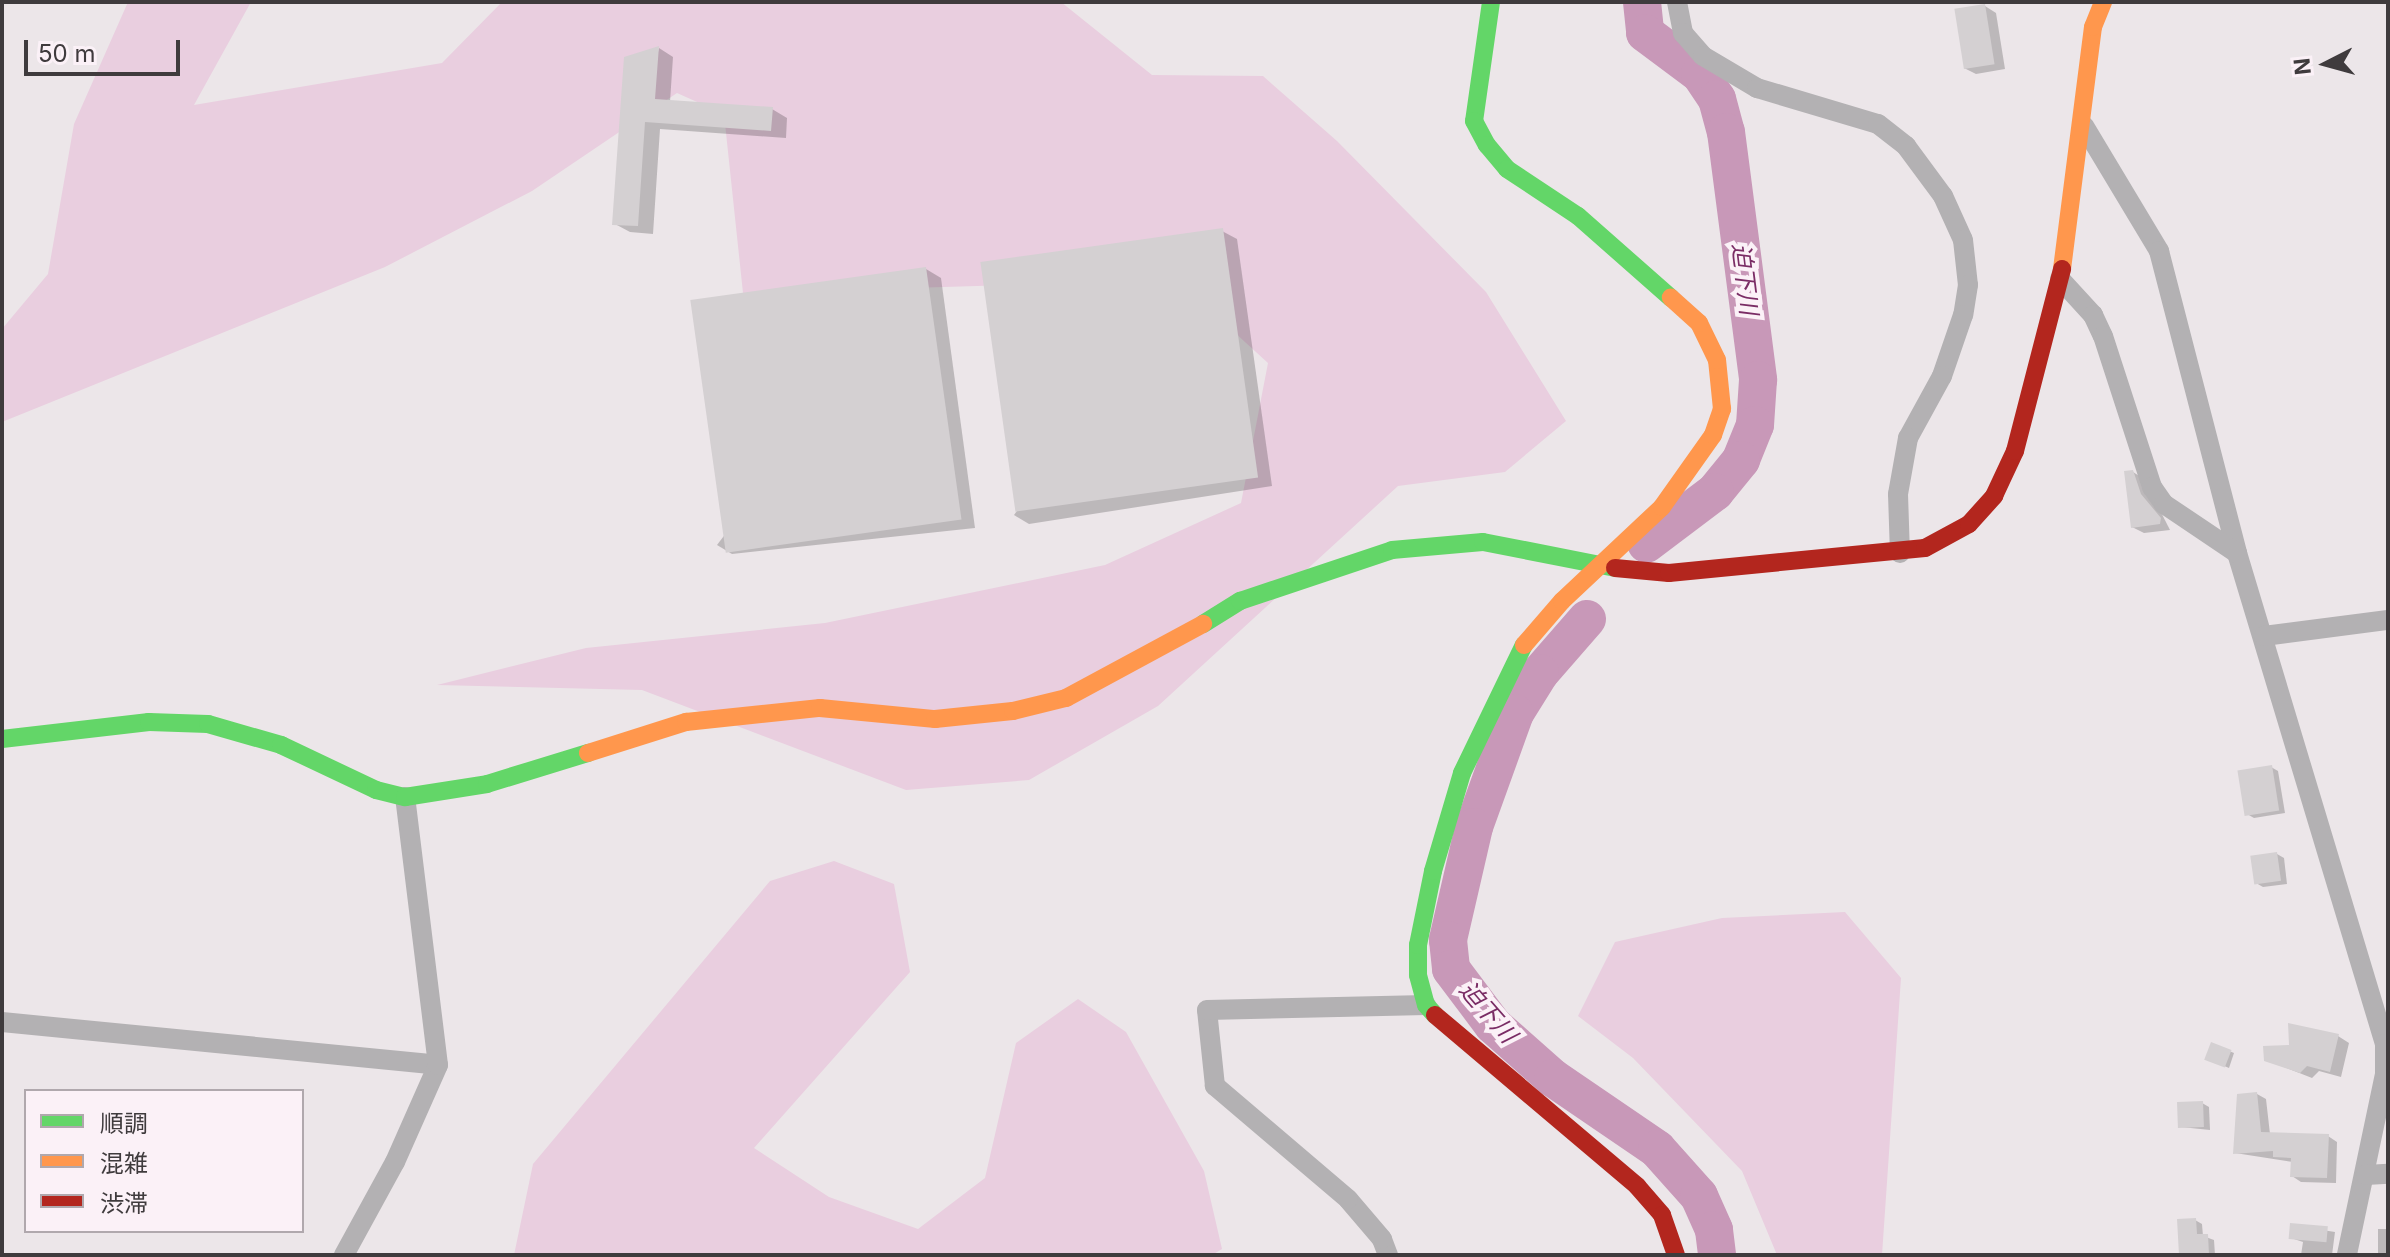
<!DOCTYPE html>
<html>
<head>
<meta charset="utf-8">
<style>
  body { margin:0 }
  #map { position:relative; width:2390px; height:1257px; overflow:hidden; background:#ece6e9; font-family:Inter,"Noto Sans JP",sans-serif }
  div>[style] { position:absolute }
  .green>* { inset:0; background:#e9cedf }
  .shadow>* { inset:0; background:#0003; transform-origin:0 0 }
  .river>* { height:38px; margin:-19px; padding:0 19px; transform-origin:19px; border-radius:19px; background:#c898b8 }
  .building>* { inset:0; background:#d4d0d2; transform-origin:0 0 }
  .street>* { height:20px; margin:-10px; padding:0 10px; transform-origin:10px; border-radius:10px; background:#b3b1b3 }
  .fast>* { height:18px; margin:-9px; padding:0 9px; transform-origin:9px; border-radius:9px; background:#63d668 }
  .slow>* { height:18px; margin:-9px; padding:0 9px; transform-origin:9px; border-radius:9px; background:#ff974d }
  .jam>* { height:18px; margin:-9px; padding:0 9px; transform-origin:9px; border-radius:9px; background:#b3261e }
  span { translate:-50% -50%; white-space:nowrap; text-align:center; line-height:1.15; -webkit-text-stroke:8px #fbf1f7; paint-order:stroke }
  .water-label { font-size:24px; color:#7a2c65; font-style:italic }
  .frame { position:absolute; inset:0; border:4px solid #3f3b3d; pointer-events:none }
  .legend { position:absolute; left:24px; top:1089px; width:280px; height:144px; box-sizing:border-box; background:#fbf1f7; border:2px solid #b0a8ad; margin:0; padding:10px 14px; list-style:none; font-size:24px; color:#3f3b3d }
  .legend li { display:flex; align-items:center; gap:16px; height:40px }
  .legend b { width:40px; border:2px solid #b0a8ad }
  .north { position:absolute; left:2286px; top:24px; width:80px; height:80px; -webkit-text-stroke:6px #fbf1f7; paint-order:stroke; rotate:264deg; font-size:22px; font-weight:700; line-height:32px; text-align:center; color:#3f3b3d }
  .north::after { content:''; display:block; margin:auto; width:28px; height:36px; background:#3f3b3d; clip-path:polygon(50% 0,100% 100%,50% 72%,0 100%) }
  .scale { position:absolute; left:24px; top:40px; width:156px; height:36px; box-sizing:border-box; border:4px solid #3f3b3d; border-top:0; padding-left:10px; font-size:24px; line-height:28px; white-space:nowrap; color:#3f3b3d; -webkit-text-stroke:6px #fbf1f7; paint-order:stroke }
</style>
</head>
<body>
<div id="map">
  <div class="green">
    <div style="clip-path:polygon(128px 2px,251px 2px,194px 105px,442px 63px,502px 2px,1061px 2px,1152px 75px,1263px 76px,1337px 141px,1486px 292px,1566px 421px,1505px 472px,1398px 486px,1158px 706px,1029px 780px,906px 790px,642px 690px,437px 685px,586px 648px,825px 623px,1105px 565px,1241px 503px,1268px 363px,1177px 280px,743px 293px,724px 114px,677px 93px,532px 191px,385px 267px,2px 422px,2px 329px,48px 274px,74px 124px)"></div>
    <div style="clip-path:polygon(834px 861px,894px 884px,910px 972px,754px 1148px,829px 1197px,918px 1229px,985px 1178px,1016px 1043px,1078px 999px,1126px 1032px,1204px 1171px,1222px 1249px,1212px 1255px,514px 1255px,533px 1164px,770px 881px)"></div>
    <div style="clip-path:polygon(1845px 912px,1901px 978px,1882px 1255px,1777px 1255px,1742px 1171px,1633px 1058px,1578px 1016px,1615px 942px,1722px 918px)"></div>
  </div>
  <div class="shadow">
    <div style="clip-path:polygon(1985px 6px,1996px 13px,2005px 69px,1976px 74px,1964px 68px)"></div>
    <div style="clip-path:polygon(659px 48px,673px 57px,670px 102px,772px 109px,787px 118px,786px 138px,660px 129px,653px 234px,630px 232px,615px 224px)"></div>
    <div style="clip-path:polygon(1222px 231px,1237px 239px,1272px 486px,1029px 524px,1014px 515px)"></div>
    <div style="clip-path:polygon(926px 269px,941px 278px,975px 528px,732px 554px,717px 545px)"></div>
    <div style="clip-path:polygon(2133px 472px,2144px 479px,2170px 530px,2144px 533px,2132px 527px)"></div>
    <div style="clip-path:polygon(2271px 767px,2278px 771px,2285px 813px,2254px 818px,2247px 814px)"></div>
    <div style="clip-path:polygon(2277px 854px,2284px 858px,2287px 884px,2263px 887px,2256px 883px)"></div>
    <div style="clip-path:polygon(2338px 1036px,2349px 1043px,2341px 1077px,2319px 1071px,2312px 1078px,2266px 1060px,2291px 1046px)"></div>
    <div style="clip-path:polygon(2212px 1044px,2234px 1053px,2229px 1068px,2210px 1060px)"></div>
    <div style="clip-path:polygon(2257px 1094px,2266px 1099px,2270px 1134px,2328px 1136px,2337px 1142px,2336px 1183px,2301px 1182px,2292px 1176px,2293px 1162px,2235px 1153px)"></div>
    <div style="clip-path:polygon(2202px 1103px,2209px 1107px,2210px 1130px,2181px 1127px)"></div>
    <div style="clip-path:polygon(2195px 1220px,2202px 1224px,2203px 1236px,2214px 1240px,2215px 1255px,2181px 1255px)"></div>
    <div style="clip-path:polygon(2291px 1225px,2335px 1232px,2332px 1255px,2301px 1255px,2303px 1242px,2291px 1238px)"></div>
    <div style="left:2378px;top:1229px;width:10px;height:26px"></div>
  </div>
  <div class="river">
    <div style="left:1642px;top:2px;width:31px;rotate:84deg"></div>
    <div style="left:1645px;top:33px;width:69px;rotate:36.7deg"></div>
    <div style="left:1700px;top:74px;width:30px;rotate:56deg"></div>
    <div style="left:1717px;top:99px;width:34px;rotate:75deg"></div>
    <div style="left:1726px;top:132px;width:250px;rotate:82.6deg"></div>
    <div style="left:1758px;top:380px;width:45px;rotate:93.8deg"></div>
    <div style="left:1755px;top:425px;width:38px;rotate:112deg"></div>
    <div style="left:1741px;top:460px;width:41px;rotate:129.1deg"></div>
    <div style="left:1715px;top:492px;width:86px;rotate:143deg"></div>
    <div style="left:1587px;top:619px;width:72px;rotate:131deg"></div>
    <div style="left:1540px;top:673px;width:47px;rotate:122deg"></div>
    <div style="left:1515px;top:713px;width:121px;rotate:109.8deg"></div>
    <div style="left:1474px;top:827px;width:116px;rotate:103deg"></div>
    <div style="left:1448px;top:940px;width:29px;rotate:84deg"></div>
    <div style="left:1451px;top:969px;width:70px;rotate:53.1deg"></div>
    <div style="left:1493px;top:1025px;width:80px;rotate:41.5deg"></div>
    <div style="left:1553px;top:1078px;width:126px;rotate:34.3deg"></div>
    <div style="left:1657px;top:1149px;width:63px;rotate:48.2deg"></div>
    <div style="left:1699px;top:1196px;width:37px;rotate:66deg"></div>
    <div style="left:1714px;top:1230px;width:25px;rotate:83deg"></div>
  </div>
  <div class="building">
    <div style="left:1985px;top:4px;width:61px;height:31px;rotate:81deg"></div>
    <div style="clip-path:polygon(659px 46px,655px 99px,773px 107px,771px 131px,645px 122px,638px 226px,612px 225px,624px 57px)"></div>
    <div style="left:1223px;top:228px;width:252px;height:245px;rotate:82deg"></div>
    <div style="left:926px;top:267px;width:255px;height:238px;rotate:82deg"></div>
    <div style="clip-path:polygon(2133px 470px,2141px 494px,2161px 518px,2160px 524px,2131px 528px,2124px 471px)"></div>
    <div style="left:2272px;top:765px;width:46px;height:35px;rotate:81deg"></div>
    <div style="left:2277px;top:852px;width:29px;height:27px;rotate:82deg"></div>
    <div style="clip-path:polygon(2288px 1023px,2339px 1034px,2330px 1072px,2307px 1066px,2300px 1073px,2264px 1061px,2263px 1046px,2289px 1045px)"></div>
    <div style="left:2211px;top:1042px;width:22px;height:19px;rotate:21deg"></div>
    <div style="clip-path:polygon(2257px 1092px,2261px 1132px,2329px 1134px,2327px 1178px,2290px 1177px,2291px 1158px,2273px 1157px,2273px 1151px,2233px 1154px,2237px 1094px)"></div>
    <div style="left:2203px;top:1101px;width:26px;height:26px;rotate:88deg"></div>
    <div style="clip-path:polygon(2196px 1218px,2197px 1234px,2208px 1234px,2209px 1255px,2179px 1255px,2177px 1219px)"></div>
    <div style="left:2290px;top:1223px;width:38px;height:16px;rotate:5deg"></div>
  </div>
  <div class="street">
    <div style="left:1677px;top:2px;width:32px;rotate:79deg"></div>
    <div style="left:1683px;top:33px;width:30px;rotate:49deg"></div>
    <div style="left:1703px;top:56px;width:63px;rotate:30.7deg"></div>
    <div style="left:1757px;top:88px;width:126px;rotate:16.6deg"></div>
    <div style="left:1878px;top:124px;width:36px;rotate:38deg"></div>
    <div style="left:1906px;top:146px;width:62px;rotate:53.5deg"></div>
    <div style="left:1943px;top:196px;width:48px;rotate:65.6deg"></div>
    <div style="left:1963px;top:240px;width:45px;rotate:83.7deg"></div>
    <div style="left:1968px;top:285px;width:30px;rotate:99deg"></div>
    <div style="left:1963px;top:315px;width:65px;rotate:109deg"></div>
    <div style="left:1942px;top:376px;width:71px;rotate:118.7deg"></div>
    <div style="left:1908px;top:438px;width:57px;rotate:100.1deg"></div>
    <div style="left:1898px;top:494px;width:59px;rotate:88.1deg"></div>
    <div style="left:2084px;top:126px;width:146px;rotate:59deg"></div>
    <div style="left:2159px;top:251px;width:312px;rotate:75.5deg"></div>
    <div style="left:2237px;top:553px;width:513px;rotate:73.23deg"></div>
    <div style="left:2385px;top:1044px;width:30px;rotate:90deg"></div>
    <div style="left:2385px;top:1074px;width:185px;rotate:101.9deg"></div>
    <div style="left:2060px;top:279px;width:49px;rotate:47.5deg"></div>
    <div style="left:2093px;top:315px;width:23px;rotate:65deg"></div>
    <div style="left:2103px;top:336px;width:159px;rotate:72deg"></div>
    <div style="left:2152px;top:487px;width:21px;rotate:55deg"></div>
    <div style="left:2164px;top:504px;width:88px;rotate:33.9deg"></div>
    <div style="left:2264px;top:636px;width:125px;rotate:-7.4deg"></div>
    <div style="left:2px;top:1022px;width:438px;rotate:5.6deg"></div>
    <div style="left:2366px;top:1175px;width:22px;rotate:-3deg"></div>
    <div style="left:344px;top:1255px;width:106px;rotate:-61.3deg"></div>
    <div style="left:395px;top:1162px;width:106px;rotate:-66.1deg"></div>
    <div style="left:438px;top:1065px;width:270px;rotate:-97deg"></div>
    <div style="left:1388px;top:1255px;width:17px;rotate:-111deg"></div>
    <div style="left:1382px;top:1239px;width:52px;rotate:-130.4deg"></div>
    <div style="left:1348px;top:1199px;width:175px;rotate:-139.6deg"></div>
    <div style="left:1215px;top:1086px;width:76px;rotate:-96deg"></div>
    <div style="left:1207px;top:1010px;width:219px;rotate:-1.3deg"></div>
  </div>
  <div class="fast">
    <div style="left:1491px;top:2px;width:120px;rotate:98.1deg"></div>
    <div style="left:1474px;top:121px;width:27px;rotate:62deg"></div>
    <div style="left:1487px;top:145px;width:31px;rotate:50deg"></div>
    <div style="left:1507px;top:169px;width:85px;rotate:33.5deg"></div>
    <div style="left:1578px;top:216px;width:124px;rotate:41.4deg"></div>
    <div style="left:1203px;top:624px;width:44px;rotate:-31.9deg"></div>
    <div style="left:1240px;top:601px;width:160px;rotate:-18.5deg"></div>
    <div style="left:1392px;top:550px;width:91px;rotate:-5deg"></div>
    <div style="left:1483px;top:542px;width:135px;rotate:11.1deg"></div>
    <div style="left:2px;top:739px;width:148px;rotate:-6.6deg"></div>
    <div style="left:149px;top:722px;width:59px;rotate:1.9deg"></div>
    <div style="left:208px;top:724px;width:76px;rotate:16deg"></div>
    <div style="left:281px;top:745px;width:105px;rotate:25.3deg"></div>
    <div style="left:376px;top:790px;width:30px;rotate:14deg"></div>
    <div style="left:405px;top:797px;width:83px;rotate:-9deg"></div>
    <div style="left:487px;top:784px;width:106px;rotate:-17.1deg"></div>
    <div style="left:1435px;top:1015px;width:13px;rotate:-132deg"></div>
    <div style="left:1426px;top:1005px;width:31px;rotate:-105deg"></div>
    <div style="left:1418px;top:975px;width:30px;rotate:-90deg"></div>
    <div style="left:1418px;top:945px;width:76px;rotate:-78.5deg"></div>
    <div style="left:1433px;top:871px;width:102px;rotate:-73.5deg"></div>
    <div style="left:1462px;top:773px;width:142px;rotate:-64.2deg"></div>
  </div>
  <div class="slow">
    <div style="left:2062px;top:269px;width:244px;rotate:-82.7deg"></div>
    <div style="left:2093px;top:27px;width:27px;rotate:-68deg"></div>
    <div style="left:1524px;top:645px;width:58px;rotate:-49.2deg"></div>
    <div style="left:1562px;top:601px;width:137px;rotate:-43.2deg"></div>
    <div style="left:1662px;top:507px;width:88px;rotate:-54.7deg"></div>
    <div style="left:1713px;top:435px;width:28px;rotate:-71deg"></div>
    <div style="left:1722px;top:409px;width:49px;rotate:-95.8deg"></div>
    <div style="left:1717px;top:360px;width:41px;rotate:-115.9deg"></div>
    <div style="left:1699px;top:323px;width:38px;rotate:-138deg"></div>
    <div style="left:588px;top:753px;width:103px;rotate:-17.6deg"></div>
    <div style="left:686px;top:722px;width:135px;rotate:-6deg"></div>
    <div style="left:820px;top:708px;width:116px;rotate:5.5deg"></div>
    <div style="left:935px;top:719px;width:78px;rotate:-5.9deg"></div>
    <div style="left:1013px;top:711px;width:55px;rotate:-13.8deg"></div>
    <div style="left:1066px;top:698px;width:156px;rotate:-28.4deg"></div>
  </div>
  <div class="jam">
    <div style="left:1615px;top:568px;width:54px;rotate:5.3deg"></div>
    <div style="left:1669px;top:573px;width:257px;rotate:-5.6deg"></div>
    <div style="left:1925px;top:548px;width:50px;rotate:-28.6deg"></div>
    <div style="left:1969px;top:524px;width:38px;rotate:-48deg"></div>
    <div style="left:1994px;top:496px;width:50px;rotate:-65deg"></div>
    <div style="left:2015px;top:451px;width:188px;rotate:-75.5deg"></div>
    <div style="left:1435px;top:1015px;width:265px;rotate:40.2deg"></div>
    <div style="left:1637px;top:1186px;width:38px;rotate:49deg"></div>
    <div style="left:1662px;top:1215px;width:42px;rotate:70.7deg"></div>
  </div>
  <div class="water-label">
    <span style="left:1745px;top:279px;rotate:83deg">迫下川</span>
    <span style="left:1488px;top:1012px;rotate:49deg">迫下川</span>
  </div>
  <div class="frame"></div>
  <ul class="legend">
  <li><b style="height:10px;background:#63d668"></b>順調</li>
  <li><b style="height:10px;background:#ff974d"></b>混雑</li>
  <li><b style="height:10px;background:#b3261e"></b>渋滞</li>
  </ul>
  <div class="north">N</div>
  <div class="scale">50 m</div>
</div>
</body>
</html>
